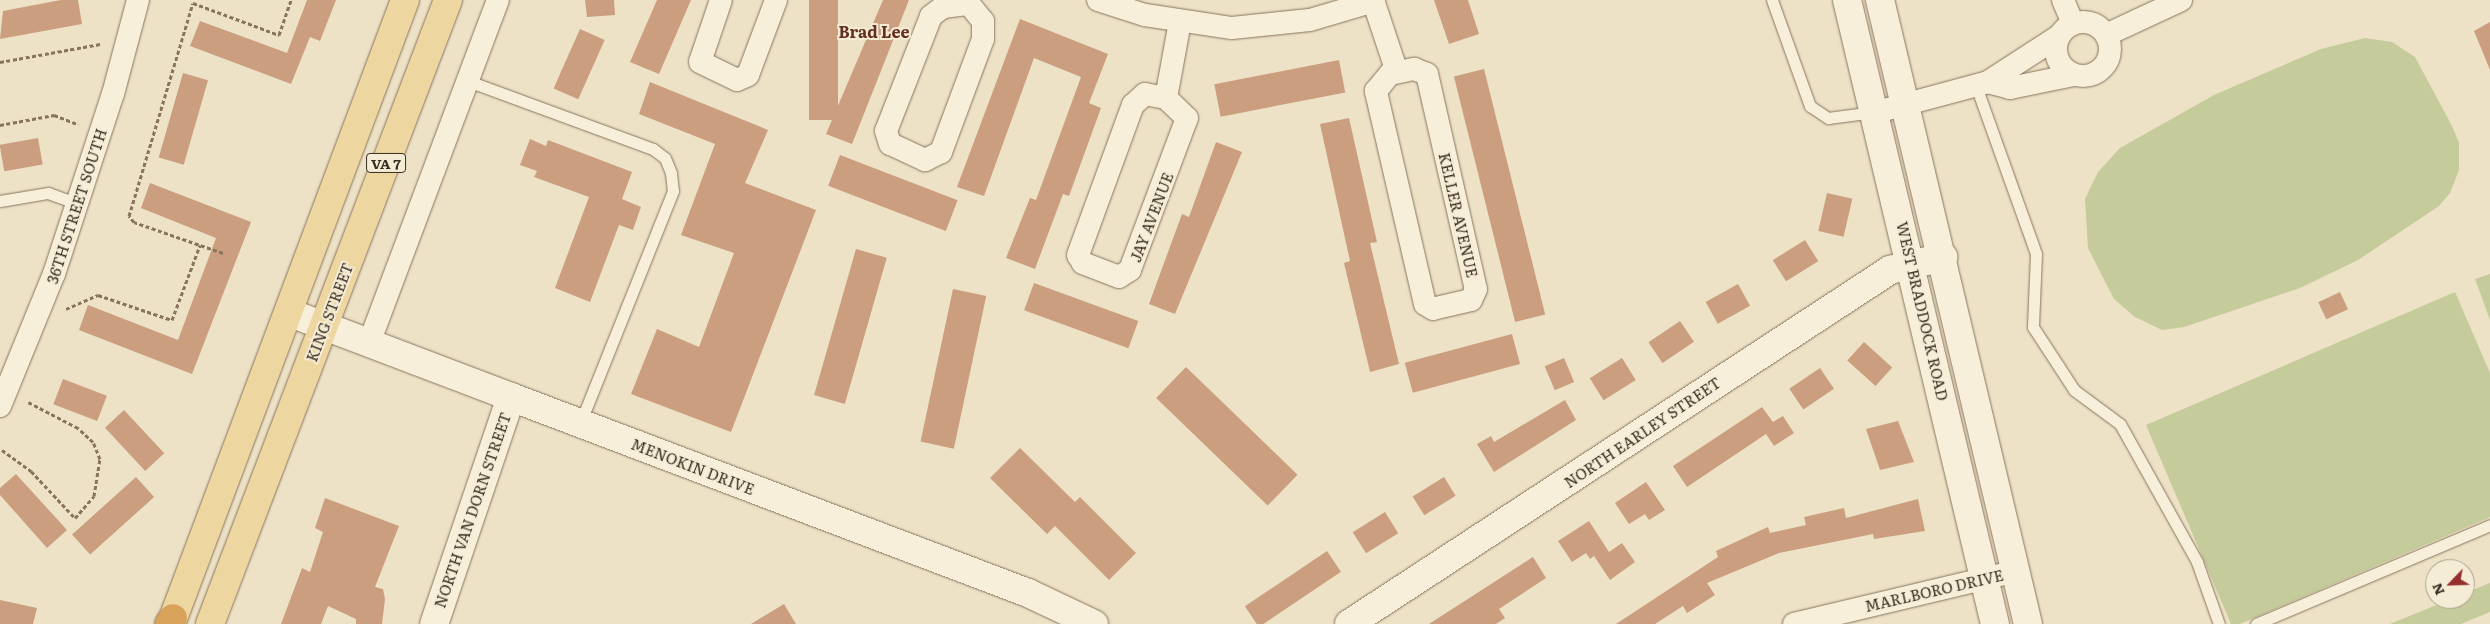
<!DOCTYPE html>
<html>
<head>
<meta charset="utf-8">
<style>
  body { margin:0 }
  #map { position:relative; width:2490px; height:624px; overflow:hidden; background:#ede2c6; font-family:Literata,serif }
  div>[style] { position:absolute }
  .green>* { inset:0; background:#c5cb9a }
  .building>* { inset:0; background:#ca9e7e; transform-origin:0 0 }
  .path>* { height:3px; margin-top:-1.5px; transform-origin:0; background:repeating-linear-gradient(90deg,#88745d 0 4px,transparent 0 6.5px) }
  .roads { filter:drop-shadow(0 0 1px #88745d) drop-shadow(0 0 1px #88745d) }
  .service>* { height:11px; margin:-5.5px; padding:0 5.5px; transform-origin:5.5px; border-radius:5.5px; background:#f8efda }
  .minor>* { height:22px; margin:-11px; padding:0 11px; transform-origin:11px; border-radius:11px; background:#f8efda }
  .minor>.ring { margin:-11px; padding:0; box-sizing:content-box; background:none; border:22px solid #f8efda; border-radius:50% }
  .tertiary>* { height:28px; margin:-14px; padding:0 14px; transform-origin:14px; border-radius:14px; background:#f8efda }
  .secondary>* { height:28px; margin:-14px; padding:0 14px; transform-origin:14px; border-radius:14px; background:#f8efda }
  .primary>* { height:28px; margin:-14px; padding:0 14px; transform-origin:14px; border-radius:14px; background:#eed6a0 }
  .motorway>* { height:28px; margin:-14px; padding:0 14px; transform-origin:14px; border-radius:14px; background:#d8a25b }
  span { translate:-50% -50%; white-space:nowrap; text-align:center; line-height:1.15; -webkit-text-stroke:4px #f5ecd6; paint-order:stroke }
  .shield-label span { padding:1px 4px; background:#f5ecd6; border:1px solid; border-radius:4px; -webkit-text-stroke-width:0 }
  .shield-label { font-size:14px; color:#392c20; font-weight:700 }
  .street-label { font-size:15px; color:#392c20 }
  .neighbourhood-label { font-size:16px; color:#642f21; font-weight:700 }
  .north { position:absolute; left:2425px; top:559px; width:50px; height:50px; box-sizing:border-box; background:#f5ecd6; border:1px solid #aa9f8d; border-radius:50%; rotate:246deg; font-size:14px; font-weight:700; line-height:20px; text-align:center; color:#392c20 }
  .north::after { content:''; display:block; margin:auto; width:18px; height:22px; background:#952f2f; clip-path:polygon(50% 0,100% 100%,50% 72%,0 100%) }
</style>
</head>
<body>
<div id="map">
  <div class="green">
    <div style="clip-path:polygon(2365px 38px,2392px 42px,2415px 57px,2452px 126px,2459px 143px,2459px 170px,2450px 193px,2439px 206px,2358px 260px,2300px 288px,2184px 327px,2162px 330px,2135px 317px,2114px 299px,2088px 248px,2085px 199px,2098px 172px,2120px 148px,2214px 95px,2321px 49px)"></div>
    <div style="clip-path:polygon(2490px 274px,2490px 320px,2475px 279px)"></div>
    <div style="clip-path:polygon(2455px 292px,2490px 373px,2490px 517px,2240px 624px,2231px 624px,2146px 425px)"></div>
    <div style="clip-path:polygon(2490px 583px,2490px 612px,2461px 624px,2390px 624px,2451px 599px,2465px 599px,2465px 593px)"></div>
  </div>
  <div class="building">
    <div style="clip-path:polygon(61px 0,78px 0,82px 24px,0 39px,3px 11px)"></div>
    <div style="clip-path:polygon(307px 0,336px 0,320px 41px,310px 37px,291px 84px,190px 46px,200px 21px,287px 53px)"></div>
    <div style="clip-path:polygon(585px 0,614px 0,615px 15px,587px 17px)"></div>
    <div style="clip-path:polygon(657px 0,691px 0,659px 74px,630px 62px)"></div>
    <div style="left:809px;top:0;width:29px;height:120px"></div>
    <div style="clip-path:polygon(883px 0,909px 0,852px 144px,826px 134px)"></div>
    <div style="clip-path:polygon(1434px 0,1468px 0,1479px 34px,1449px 44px)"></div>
    <div style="clip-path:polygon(1020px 19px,1108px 54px,1089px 103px,1101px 108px,1069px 196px,1063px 194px,1035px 269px,1006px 258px,1030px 198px,1036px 200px,1081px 77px,1034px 58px,984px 196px,957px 187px)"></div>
    <div style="clip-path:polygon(2490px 22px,2490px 70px,2474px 31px)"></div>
    <div style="left:580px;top:29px;width:27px;height:65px;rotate:24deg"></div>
    <div style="left:1339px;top:60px;width:33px;height:127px;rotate:79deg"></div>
    <div style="left:1484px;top:69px;width:253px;height:31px;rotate:76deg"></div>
    <div style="left:183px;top:73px;width:26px;height:88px;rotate:16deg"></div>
    <div style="clip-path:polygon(650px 82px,768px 130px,745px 183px,816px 210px,731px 432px,631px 394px,657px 329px,699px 347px,734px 253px,681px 235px,715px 144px,639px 114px)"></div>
    <div style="clip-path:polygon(1349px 118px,1377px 242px,1370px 243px,1399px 364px,1370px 372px,1344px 263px,1350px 261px,1320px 124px)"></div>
    <div style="left:38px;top:138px;width:27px;height:39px;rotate:80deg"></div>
    <div style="clip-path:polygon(530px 139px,546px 146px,548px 140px,632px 172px,622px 199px,641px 207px,633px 230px,619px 225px,590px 302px,555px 288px,589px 197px,534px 177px,537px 171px,520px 165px)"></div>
    <div style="clip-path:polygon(1216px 142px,1242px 152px,1175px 314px,1149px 304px,1182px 214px,1189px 217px)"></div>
    <div style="left:840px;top:155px;width:126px;height:33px;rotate:21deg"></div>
    <div style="clip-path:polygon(150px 183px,251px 222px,192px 374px,79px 330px,88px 305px,178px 340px,216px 238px,141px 208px)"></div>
    <div style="left:1827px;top:193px;width:26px;height:39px;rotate:13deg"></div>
    <div style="left:1805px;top:240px;width:25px;height:38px;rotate:58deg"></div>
    <div style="left:856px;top:249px;width:32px;height:152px;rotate:16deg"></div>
    <div style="left:1034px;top:283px;width:111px;height:29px;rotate:20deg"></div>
    <div style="left:1738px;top:284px;width:25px;height:37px;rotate:61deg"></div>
    <div style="left:953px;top:289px;width:34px;height:156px;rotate:12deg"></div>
    <div style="left:2340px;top:292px;width:19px;height:24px;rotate:65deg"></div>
    <div style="left:1680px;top:321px;width:25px;height:38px;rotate:56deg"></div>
    <div style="left:1512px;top:334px;width:31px;height:111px;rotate:75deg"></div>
    <div style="left:1864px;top:342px;width:38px;height:25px;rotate:42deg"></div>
    <div style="left:1564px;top:358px;width:26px;height:21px;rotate:67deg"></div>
    <div style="left:1622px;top:358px;width:26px;height:38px;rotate:58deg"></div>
    <div style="left:1186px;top:367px;width:155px;height:43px;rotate:44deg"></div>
    <div style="left:1820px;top:368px;width:25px;height:37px;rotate:56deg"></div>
    <div style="left:63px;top:379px;width:47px;height:27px;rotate:21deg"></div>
    <div style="clip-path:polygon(1565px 400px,1576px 420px,1494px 472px,1477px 444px,1491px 436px,1494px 442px)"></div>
    <div style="clip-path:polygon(1762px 407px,1773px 422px,1783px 416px,1794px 433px,1774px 446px,1766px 434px,1687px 487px,1673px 466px)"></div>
    <div style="left:124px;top:410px;width:59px;height:26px;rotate:47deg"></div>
    <div style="clip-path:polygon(1898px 421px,1914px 462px,1880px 470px,1866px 429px)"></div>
    <div style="clip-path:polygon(1020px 448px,1075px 502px,1080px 497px,1136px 553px,1109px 580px,1055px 526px,1047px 534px,990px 478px)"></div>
    <div style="clip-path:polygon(16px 474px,67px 530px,47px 548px,0 495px,0 488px)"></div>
    <div style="left:136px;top:477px;width:27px;height:86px;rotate:48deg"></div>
    <div style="left:1444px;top:477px;width:22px;height:37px;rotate:58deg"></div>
    <div style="clip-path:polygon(1646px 482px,1665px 510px,1649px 520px,1645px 514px,1629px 524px,1615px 503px)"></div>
    <div style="clip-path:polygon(325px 498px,399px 526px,375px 587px,383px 589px,385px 599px,382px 624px,356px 624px,356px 619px,328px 606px,321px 624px,281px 624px,302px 568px,310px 572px,323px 532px,315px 528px)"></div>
    <div style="clip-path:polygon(1918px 499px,1925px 531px,1874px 539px,1873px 534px,1779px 553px,1707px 583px,1715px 595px,1687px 613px,1683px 606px,1655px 624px,1616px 624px,1718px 557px,1716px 551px,1768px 527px,1770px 533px,1806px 525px,1804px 517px,1844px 508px,1846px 518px)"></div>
    <div style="left:1385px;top:512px;width:25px;height:38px;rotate:58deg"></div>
    <div style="clip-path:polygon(1589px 521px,1609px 552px,1622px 543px,1635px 562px,1610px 580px,1594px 556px,1590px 559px,1586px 553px,1572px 562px,1558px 541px)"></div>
    <div style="left:1327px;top:551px;width:25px;height:99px;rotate:56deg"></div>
    <div style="clip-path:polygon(1533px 557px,1546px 578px,1499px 609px,1505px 618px,1496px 624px,1429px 624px)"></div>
    <div style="clip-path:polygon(0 600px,37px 608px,33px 624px,0 624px)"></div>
    <div style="clip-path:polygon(784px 604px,796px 624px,751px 624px)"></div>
  </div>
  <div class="path">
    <div style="left:0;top:62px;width:102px;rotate:-10.2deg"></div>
    <div style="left:0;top:125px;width:55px;rotate:-10.5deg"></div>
    <div style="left:54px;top:115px;width:26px;rotate:21deg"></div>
    <div style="left:223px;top:253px;width:94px;rotate:-160.8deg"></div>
    <div style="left:134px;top:222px;width:8px;rotate:-130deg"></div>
    <div style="left:129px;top:216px;width:222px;rotate:-73.3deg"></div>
    <div style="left:193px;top:3px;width:92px;rotate:20.4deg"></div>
    <div style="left:279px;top:35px;width:37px;rotate:-71deg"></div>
    <div style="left:66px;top:309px;width:35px;rotate:-24deg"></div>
    <div style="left:98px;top:295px;width:78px;rotate:18.7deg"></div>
    <div style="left:172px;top:320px;width:80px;rotate:-69.5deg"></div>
    <div style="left:2px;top:450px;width:36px;rotate:36deg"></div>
    <div style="left:31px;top:471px;width:64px;rotate:46.9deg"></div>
    <div style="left:75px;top:518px;width:29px;rotate:-49deg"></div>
    <div style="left:94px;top:496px;width:37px;rotate:-81deg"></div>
    <div style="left:100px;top:459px;width:18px;rotate:-112deg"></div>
    <div style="left:93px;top:442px;width:21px;rotate:-137deg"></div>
    <div style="left:78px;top:428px;width:56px;rotate:-152.5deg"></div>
  </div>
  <div class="roads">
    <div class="service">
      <div style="left:1772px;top:0;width:113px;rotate:70.3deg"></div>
      <div style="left:1810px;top:106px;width:22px;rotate:34deg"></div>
      <div style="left:1828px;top:118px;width:46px;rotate:-7.4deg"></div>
      <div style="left:468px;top:81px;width:197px;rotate:20.2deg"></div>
      <div style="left:653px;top:149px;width:15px;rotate:37deg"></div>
      <div style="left:665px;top:158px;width:16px;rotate:68deg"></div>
      <div style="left:671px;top:173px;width:18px;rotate:84deg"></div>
      <div style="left:673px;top:191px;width:250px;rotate:111.8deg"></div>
      <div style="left:1976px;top:86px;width:178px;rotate:70.3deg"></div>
      <div style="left:2036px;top:254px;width:73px;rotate:92.4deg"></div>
      <div style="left:2033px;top:327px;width:75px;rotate:56.9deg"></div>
      <div style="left:2074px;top:390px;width:57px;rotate:36.5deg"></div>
      <div style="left:2120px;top:424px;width:158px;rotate:60.8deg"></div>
      <div style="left:2197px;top:562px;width:66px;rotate:70.5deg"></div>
      <div style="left:0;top:201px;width:49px;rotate:-9.5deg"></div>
      <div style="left:48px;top:193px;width:32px;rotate:20deg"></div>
      <div style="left:2256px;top:624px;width:254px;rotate:-22.9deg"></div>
    </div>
    <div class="minor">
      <div style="left:721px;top:0;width:65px;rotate:108.7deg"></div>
      <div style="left:700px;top:62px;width:41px;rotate:25.9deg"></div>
      <div style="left:737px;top:80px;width:12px;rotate:-24deg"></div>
      <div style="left:748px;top:75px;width:80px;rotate:-69.5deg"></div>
      <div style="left:1098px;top:0;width:49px;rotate:17.7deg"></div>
      <div style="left:1145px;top:15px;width:88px;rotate:8.5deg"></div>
      <div style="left:1232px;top:28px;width:78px;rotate:-5.9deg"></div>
      <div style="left:1310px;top:20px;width:67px;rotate:-16.5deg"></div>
      <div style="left:1373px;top:0;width:76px;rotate:71.6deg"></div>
      <div style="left:2063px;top:0;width:26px;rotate:67deg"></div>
      <div style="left:969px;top:4px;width:22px;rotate:51deg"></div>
      <div style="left:983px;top:21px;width:18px;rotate:90deg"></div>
      <div style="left:983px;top:39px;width:121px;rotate:110.4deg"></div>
      <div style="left:941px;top:152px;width:18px;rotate:153deg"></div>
      <div style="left:925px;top:160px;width:38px;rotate:-155deg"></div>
      <div style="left:890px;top:144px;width:14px;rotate:-107deg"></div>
      <div style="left:886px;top:131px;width:123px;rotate:-68.6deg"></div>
      <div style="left:931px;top:16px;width:15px;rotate:-37deg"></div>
      <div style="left:943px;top:7px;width:26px;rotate:-7deg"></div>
      <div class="ring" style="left:2056px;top:22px;width:32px;height:32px"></div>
      <div style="left:2106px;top:35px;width:83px;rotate:-25deg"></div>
      <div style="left:1414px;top:69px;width:14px;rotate:21deg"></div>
      <div style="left:1427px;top:74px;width:221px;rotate:77.2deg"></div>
      <div style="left:1476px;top:289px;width:12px;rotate:114deg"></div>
      <div style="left:1471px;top:300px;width:39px;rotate:167deg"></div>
      <div style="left:1433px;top:309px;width:9px;rotate:-148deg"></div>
      <div style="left:1425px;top:304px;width:219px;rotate:-103deg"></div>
      <div style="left:1376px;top:91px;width:22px;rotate:-51deg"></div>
      <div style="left:1390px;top:74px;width:25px;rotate:-12deg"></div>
      <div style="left:1988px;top:82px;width:23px;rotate:15deg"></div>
      <div style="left:2010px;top:88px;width:65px;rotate:-11.5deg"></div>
      <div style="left:1145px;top:94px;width:21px;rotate:11deg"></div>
      <div style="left:1166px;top:98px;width:29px;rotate:44deg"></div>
      <div style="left:1187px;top:118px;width:162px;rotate:110.6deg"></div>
      <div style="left:1130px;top:270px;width:13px;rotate:148deg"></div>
      <div style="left:1119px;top:277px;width:39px;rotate:-159deg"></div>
      <div style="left:1083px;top:263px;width:9px;rotate:-122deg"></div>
      <div style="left:1078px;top:255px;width:160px;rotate:-69.9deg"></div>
      <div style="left:1133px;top:105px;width:16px;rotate:-43deg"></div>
      <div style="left:1166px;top:98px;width:77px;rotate:-79.6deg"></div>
      <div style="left:1877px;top:112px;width:115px;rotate:-15.1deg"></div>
      <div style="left:1988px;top:82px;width:85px;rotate:-32.9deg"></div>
      <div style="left:369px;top:343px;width:366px;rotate:-69.4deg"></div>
      <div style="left:0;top:406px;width:143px;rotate:-67.8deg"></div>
      <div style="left:54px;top:274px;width:189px;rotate:-71.9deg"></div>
      <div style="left:113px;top:94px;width:97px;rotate:-75.1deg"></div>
      <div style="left:1794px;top:624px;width:228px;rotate:-13.4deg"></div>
    </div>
    <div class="tertiary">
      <div style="left:511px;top:397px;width:553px;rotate:20.76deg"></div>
      <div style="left:1028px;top:593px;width:73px;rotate:25.2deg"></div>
      <div style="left:1349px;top:624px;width:647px;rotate:-33.2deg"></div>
      <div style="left:1890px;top:270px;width:55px;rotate:-13.8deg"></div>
    </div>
    <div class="secondary">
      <div style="left:1847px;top:0;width:641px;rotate:76.66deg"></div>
      <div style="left:1880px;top:0;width:641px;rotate:76.66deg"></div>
      <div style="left:290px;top:313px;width:236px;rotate:20.8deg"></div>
      <div style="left:511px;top:397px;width:240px;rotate:108.7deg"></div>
    </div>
    <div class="primary">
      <div style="left:171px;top:624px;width:666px;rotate:-69.44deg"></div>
      <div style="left:210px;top:624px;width:668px;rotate:-69.12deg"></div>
    </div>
    <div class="motorway">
      <div style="left:169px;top:624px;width:7px;rotate:-56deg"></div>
    </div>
  </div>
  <div class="shield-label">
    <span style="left:386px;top:163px">VA 7</span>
  </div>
  <div class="street-label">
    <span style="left:76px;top:206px;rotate:-72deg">36TH STREET SOUTH</span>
    <span style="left:1459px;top:215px;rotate:77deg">KELLER AVENUE</span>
    <span style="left:1151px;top:217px;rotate:-69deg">JAY AVENUE</span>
    <span style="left:1923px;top:311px;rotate:77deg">WEST BRADDOCK ROAD</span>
    <span style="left:329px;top:312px;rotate:-69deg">KING STREET</span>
    <span style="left:1642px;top:432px;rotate:-34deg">NORTH EARLEY STREET</span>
    <span style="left:693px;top:466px;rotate:21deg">MENOKIN DRIVE</span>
    <span style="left:472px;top:510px;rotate:-71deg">NORTH VAN DORN STREET</span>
    <span style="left:1934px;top:590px;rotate:-13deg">MARLBORO DRIVE</span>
  </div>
  <div class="neighbourhood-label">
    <span style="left:874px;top:31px">Brad Lee</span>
  </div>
  <div class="north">N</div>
</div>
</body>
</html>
